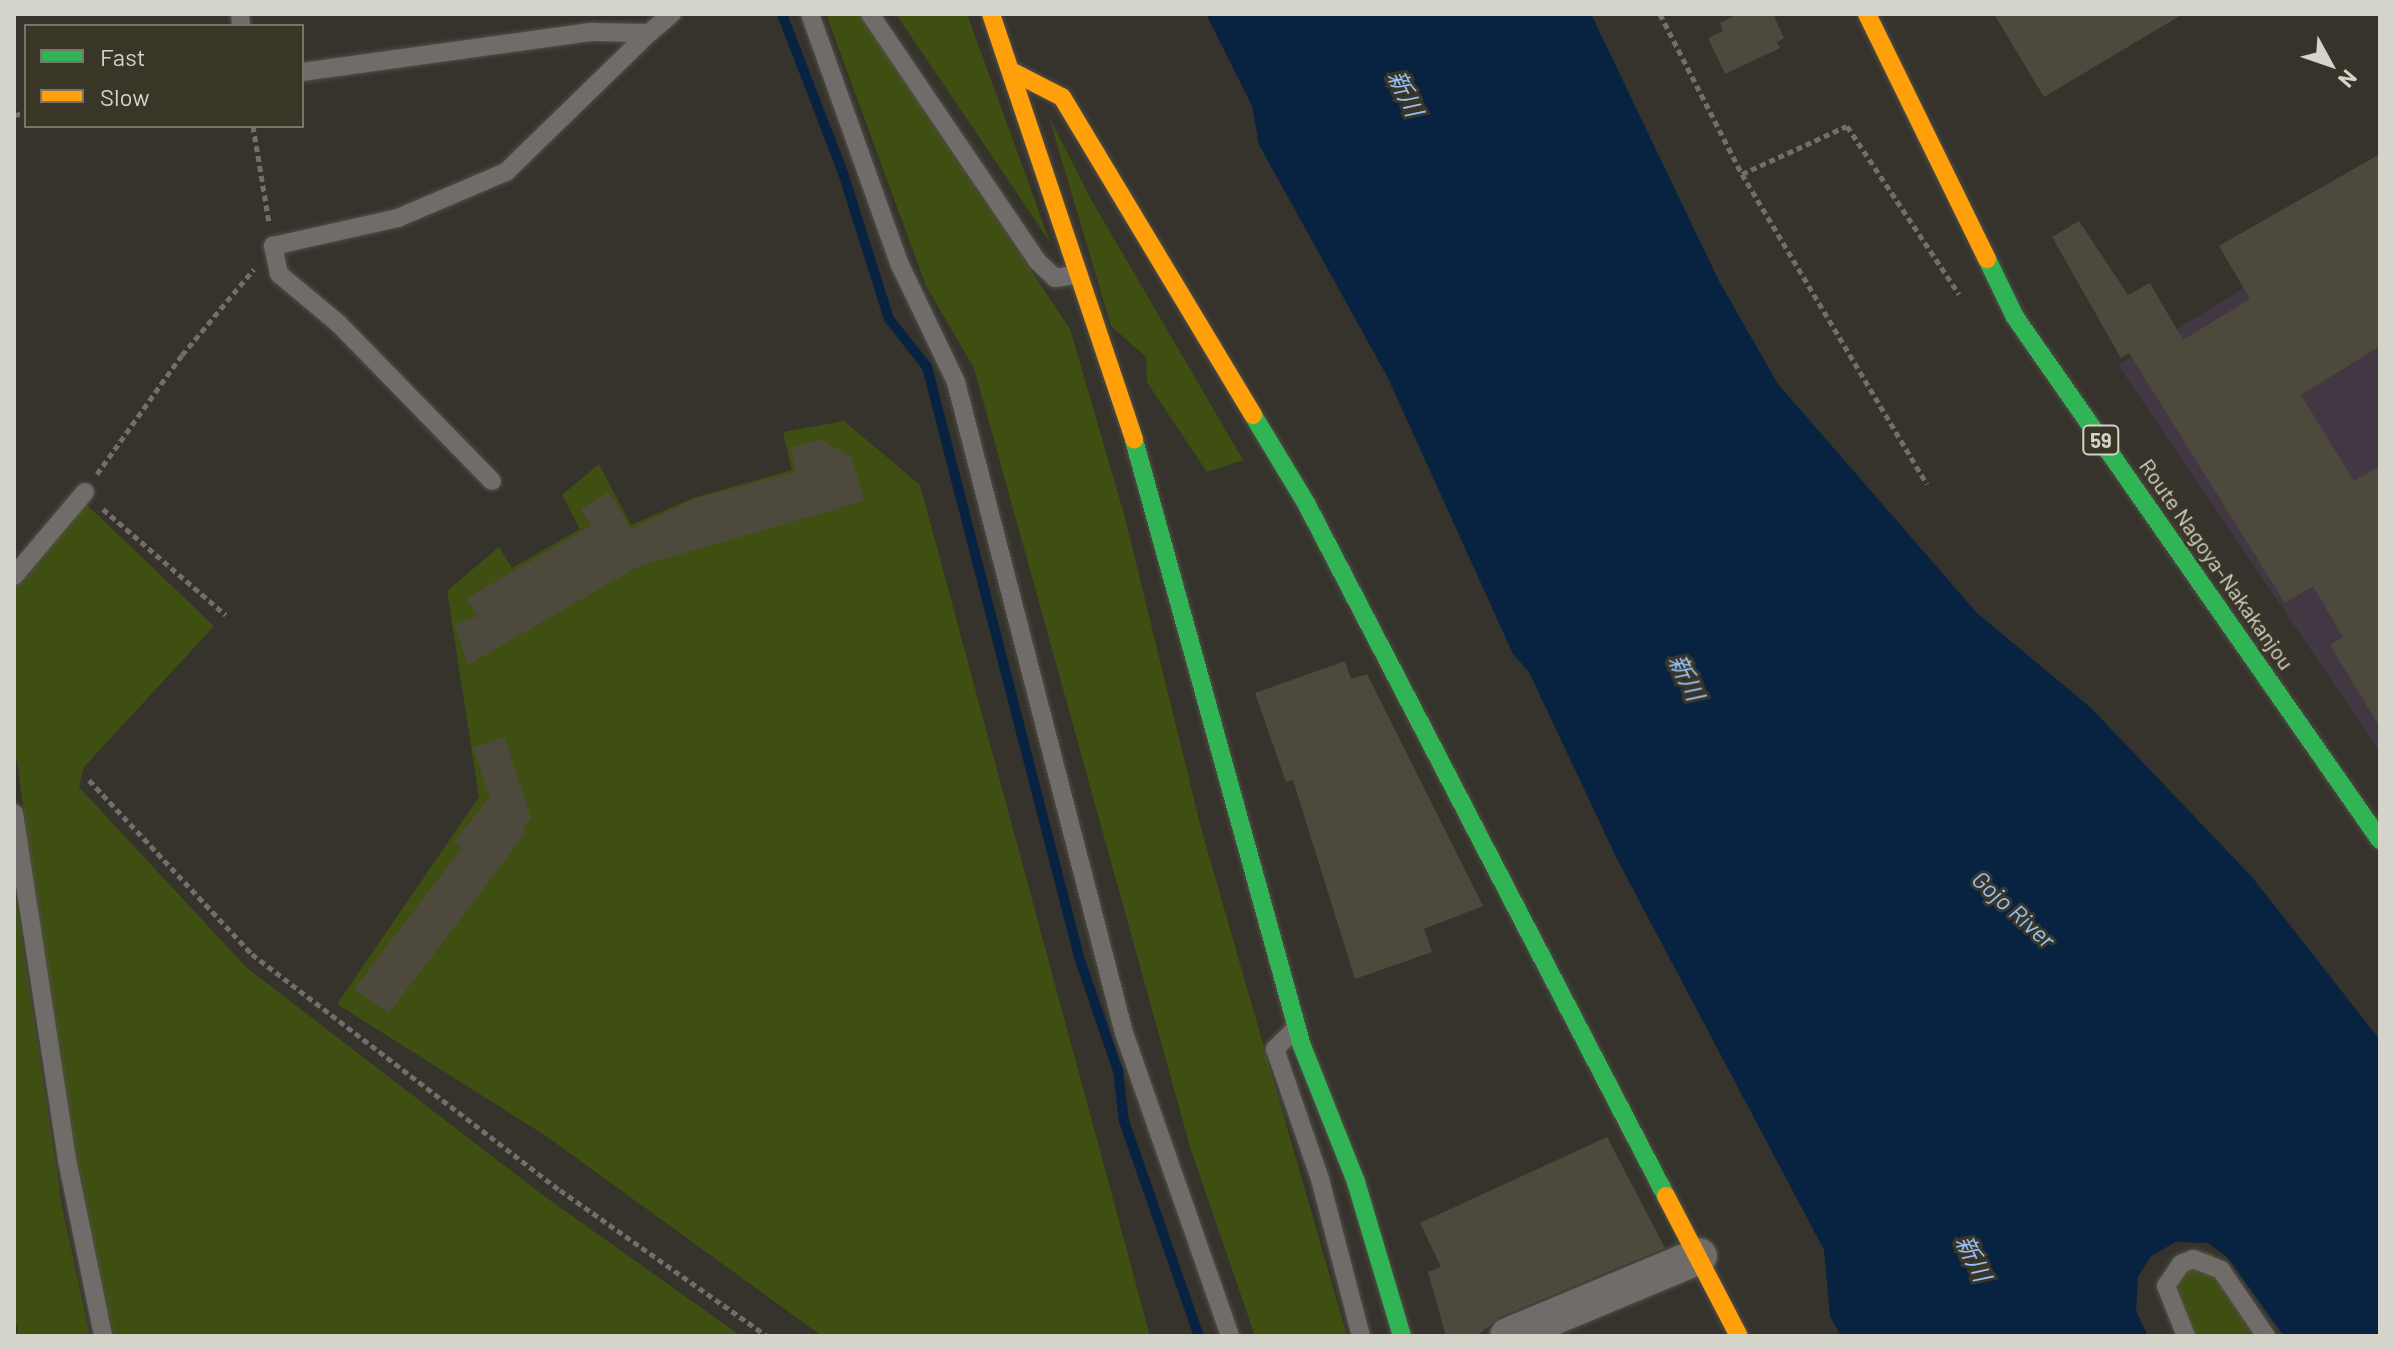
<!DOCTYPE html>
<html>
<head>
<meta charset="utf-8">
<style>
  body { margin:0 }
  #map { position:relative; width:2394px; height:1350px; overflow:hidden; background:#35332b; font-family:Barlow,"Noto Sans JP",sans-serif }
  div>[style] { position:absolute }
  .industrial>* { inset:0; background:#423844 }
  .green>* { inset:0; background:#3f4f11 }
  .water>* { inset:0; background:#082341 }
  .stream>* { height:10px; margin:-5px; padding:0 5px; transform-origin:5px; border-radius:5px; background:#082341 }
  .building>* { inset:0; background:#4d4a3d }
  .path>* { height:5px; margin-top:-2.5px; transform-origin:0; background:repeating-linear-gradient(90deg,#716e6c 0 6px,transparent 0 10px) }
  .roads { filter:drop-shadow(0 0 2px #514f48) drop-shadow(0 0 2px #514f48) }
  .lane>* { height:18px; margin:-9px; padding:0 9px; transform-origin:9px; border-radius:9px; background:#6f6c6a }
  .street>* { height:36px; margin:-18px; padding:0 18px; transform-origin:18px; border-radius:18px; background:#6f6c6a }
  .fast>* { height:18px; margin:-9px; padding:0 9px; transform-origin:9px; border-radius:9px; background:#30b455 }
  .slow>* { height:18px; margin:-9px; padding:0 9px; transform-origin:9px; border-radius:9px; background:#ff9f0a }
  span { translate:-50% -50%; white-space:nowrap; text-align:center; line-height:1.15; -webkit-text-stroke:6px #393627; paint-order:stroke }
  .shield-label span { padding:2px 6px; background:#393627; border:2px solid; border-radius:6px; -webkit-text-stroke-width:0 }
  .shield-label { font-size:20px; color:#d5d4ca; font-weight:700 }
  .street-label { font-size:22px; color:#d5d4ca }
  .water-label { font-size:24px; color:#95c1f8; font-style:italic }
  .frame { position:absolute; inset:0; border:16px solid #d5d4ca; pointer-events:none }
  .legend { position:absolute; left:24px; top:24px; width:280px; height:104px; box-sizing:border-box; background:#393627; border:2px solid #777568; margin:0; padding:10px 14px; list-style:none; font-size:24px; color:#d5d4ca }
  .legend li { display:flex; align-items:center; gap:16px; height:40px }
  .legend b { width:40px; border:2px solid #777568 }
  .north { position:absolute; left:2290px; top:24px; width:80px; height:80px; -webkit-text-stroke:6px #393627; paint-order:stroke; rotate:130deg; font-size:22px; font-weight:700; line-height:32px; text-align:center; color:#d5d4ca }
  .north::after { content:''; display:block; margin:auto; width:28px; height:36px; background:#d5d4ca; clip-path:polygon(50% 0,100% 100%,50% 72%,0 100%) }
</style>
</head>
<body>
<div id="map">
  <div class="industrial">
    <div style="clip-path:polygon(2380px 205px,2380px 752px,2118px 365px)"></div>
  </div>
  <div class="green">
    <div style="clip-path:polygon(826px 14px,859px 14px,1070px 329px,1124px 514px,1201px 828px,1347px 1336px,1255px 1336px,1191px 1150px,974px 368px,926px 286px)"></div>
    <div style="clip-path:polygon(896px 14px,967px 14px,1050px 242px)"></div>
    <div style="clip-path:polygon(1049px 117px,1092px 201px,1243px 460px,1207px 472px,1147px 382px,1146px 357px,1111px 326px)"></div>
    <div style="clip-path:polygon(844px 421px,920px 485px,1150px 1336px,822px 1336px,546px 1136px,337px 1004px,479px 797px,447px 591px,499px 547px,512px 568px,580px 529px,562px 495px,599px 464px,631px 525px,693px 498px,792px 470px,783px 432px)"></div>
    <div style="clip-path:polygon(84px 502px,214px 626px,84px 767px,79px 787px,247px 968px,544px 1196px,741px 1336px,114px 1336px,76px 1178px,14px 741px,14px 589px)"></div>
    <div style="clip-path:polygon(14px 886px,62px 1206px,90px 1336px,19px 1336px,14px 1314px)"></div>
    <div style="clip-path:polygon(2192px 1252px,2209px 1252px,2226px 1265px,2275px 1336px,2178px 1336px,2159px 1286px,2176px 1258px)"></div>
  </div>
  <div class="water">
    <div style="clip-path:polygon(1206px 14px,1591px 14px,1719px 281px,1778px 384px,1977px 613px,2091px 708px,2252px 877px,2380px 1040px,2380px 1336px,2284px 1336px,2226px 1256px,2208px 1243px,2176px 1242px,2151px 1256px,2138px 1277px,2136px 1311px,2148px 1336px,1841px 1336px,1830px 1316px,1824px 1250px,1617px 859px,1529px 672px,1513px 654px,1387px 376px,1259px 145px,1252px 106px)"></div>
  </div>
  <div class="stream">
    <div style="left:782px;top:14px;width:170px;rotate:69deg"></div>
    <div style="left:843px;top:173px;width:153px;rotate:72.5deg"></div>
    <div style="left:889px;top:319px;width:61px;rotate:51.6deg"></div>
    <div style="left:927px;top:367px;width:609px;rotate:75.55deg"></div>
    <div style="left:1079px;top:957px;width:120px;rotate:71.1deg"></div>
    <div style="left:1118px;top:1071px;width:50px;rotate:83.2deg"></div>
    <div style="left:1124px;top:1121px;width:228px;rotate:70.8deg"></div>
  </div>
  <div class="building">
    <div style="clip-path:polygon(1738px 14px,1773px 14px,1784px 38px,1777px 42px,1780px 48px,1725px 74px,1708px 38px,1723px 31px,1720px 23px)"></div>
    <div style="clip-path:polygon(1994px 14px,2183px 14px,2044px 97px)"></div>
    <div style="clip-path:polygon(2380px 154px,2380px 346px,2301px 395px,2354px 481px,2380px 466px,2380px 727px,2330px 645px,2343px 637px,2313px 586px,2285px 603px,2129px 353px,2121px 358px,2052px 237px,2079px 221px,2128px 295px,2150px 283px,2183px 340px,2250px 299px,2219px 246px)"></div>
    <div style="clip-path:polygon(821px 440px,852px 457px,864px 501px,639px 566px,468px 665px,455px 625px,478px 616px,466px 599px,591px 526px,581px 509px,609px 492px,631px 529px,694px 499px,796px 472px,790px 448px)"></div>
    <div style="clip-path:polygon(1345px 661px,1351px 679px,1367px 674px,1483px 906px,1424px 929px,1432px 952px,1355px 979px,1293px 780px,1286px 782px,1255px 693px)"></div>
    <div style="clip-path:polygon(504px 737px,531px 818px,523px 828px,527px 831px,389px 1013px,354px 989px,462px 848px,454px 842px,490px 796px,473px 748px)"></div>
    <div style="clip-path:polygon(1607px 1137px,1665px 1248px,1500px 1317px,1477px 1336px,1446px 1336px,1428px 1272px,1441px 1267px,1420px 1223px)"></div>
  </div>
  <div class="path">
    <div style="left:1660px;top:14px;width:180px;rotate:62.9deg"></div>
    <div style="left:1742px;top:174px;width:361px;rotate:59.2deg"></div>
    <div style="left:14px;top:115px;width:12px;rotate:-9deg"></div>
    <div style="left:253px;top:126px;width:98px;rotate:80.6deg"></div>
    <div style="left:1742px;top:174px;width:115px;rotate:-24.6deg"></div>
    <div style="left:1847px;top:126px;width:202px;rotate:56.3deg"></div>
    <div style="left:97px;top:474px;width:146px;rotate:-54.5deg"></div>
    <div style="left:182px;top:355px;width:112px;rotate:-50.1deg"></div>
    <div style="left:103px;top:509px;width:162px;rotate:40.8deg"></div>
    <div style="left:89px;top:780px;width:238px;rotate:46.9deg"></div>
    <div style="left:252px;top:954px;width:388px;rotate:37.5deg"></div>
    <div style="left:560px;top:1190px;width:253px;rotate:35.2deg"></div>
  </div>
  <div class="roads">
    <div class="lane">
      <div style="left:240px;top:14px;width:12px;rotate:85deg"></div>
      <div style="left:810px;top:14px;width:267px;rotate:70.3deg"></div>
      <div style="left:900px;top:265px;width:130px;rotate:64.4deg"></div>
      <div style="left:956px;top:382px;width:672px;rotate:75.53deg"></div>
      <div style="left:1124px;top:1033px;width:321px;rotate:70.7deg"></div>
      <div style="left:870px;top:14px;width:298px;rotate:55.9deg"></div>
      <div style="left:1037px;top:261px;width:25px;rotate:43deg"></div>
      <div style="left:1055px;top:278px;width:24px;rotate:-9deg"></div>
      <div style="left:302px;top:72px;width:293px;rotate:-7.9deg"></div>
      <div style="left:592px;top:32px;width:57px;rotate:1deg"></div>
      <div style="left:649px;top:33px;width:30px;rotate:-40deg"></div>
      <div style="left:492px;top:481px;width:219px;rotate:-134.3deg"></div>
      <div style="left:339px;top:324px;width:78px;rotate:-140.2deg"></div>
      <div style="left:279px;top:274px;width:29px;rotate:-102deg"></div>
      <div style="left:273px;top:246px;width:128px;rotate:-12.6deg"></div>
      <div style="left:398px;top:218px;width:117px;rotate:-23.1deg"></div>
      <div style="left:506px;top:172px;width:199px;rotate:-44.2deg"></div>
      <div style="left:14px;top:576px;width:110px;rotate:-49.8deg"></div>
      <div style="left:14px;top:813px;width:351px;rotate:81.3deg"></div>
      <div style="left:67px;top:1160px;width:180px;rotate:78.4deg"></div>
      <div style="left:1296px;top:1028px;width:30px;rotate:135deg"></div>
      <div style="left:1275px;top:1049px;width:138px;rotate:70.9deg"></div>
      <div style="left:1320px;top:1179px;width:162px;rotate:75.4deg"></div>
      <div style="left:2186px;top:1336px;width:54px;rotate:-111.8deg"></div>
      <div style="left:2166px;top:1286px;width:27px;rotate:-56deg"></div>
      <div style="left:2181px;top:1264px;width:13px;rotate:-23deg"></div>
      <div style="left:2193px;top:1259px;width:30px;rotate:21deg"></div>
      <div style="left:2221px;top:1270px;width:80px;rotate:55.7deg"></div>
    </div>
    <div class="street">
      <div style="left:1508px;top:1336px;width:207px;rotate:-22.7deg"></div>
    </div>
    <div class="fast">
      <div style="left:1987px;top:259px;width:64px;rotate:64.2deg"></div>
      <div style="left:2015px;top:317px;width:638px;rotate:55.09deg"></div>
      <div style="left:1253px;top:415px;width:105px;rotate:59deg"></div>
      <div style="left:1307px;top:505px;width:779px;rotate:62.55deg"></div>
      <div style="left:1134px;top:440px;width:629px;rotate:74.51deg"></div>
      <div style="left:1302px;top:1046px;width:146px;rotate:68.3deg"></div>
      <div style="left:1356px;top:1182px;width:161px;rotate:73.4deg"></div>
    </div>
    <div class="slow">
      <div style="left:991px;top:14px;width:449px;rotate:71.4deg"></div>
      <div style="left:1867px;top:14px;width:273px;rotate:63.9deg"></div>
      <div style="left:1015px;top:73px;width:53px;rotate:27.1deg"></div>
      <div style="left:1062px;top:97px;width:371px;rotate:59deg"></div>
      <div style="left:1666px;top:1196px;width:158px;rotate:62.5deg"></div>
    </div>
  </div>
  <div class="shield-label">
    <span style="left:2101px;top:440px">59</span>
  </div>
  <div class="street-label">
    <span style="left:2217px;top:564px;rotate:55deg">Route Nagoya-Nakakanjou</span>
  </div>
  <div class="water-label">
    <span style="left:1406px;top:93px;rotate:64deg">新川</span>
    <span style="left:1687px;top:677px;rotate:64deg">新川</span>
    <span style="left:2014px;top:909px;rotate:42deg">Gojo River</span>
    <span style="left:1974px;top:1258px;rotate:64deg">新川</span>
  </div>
  <div class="frame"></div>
  <ul class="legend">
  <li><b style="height:10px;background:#30b455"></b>Fast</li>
  <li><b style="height:10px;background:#ff9f0a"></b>Slow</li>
  </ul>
  <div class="north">N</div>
</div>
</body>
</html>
